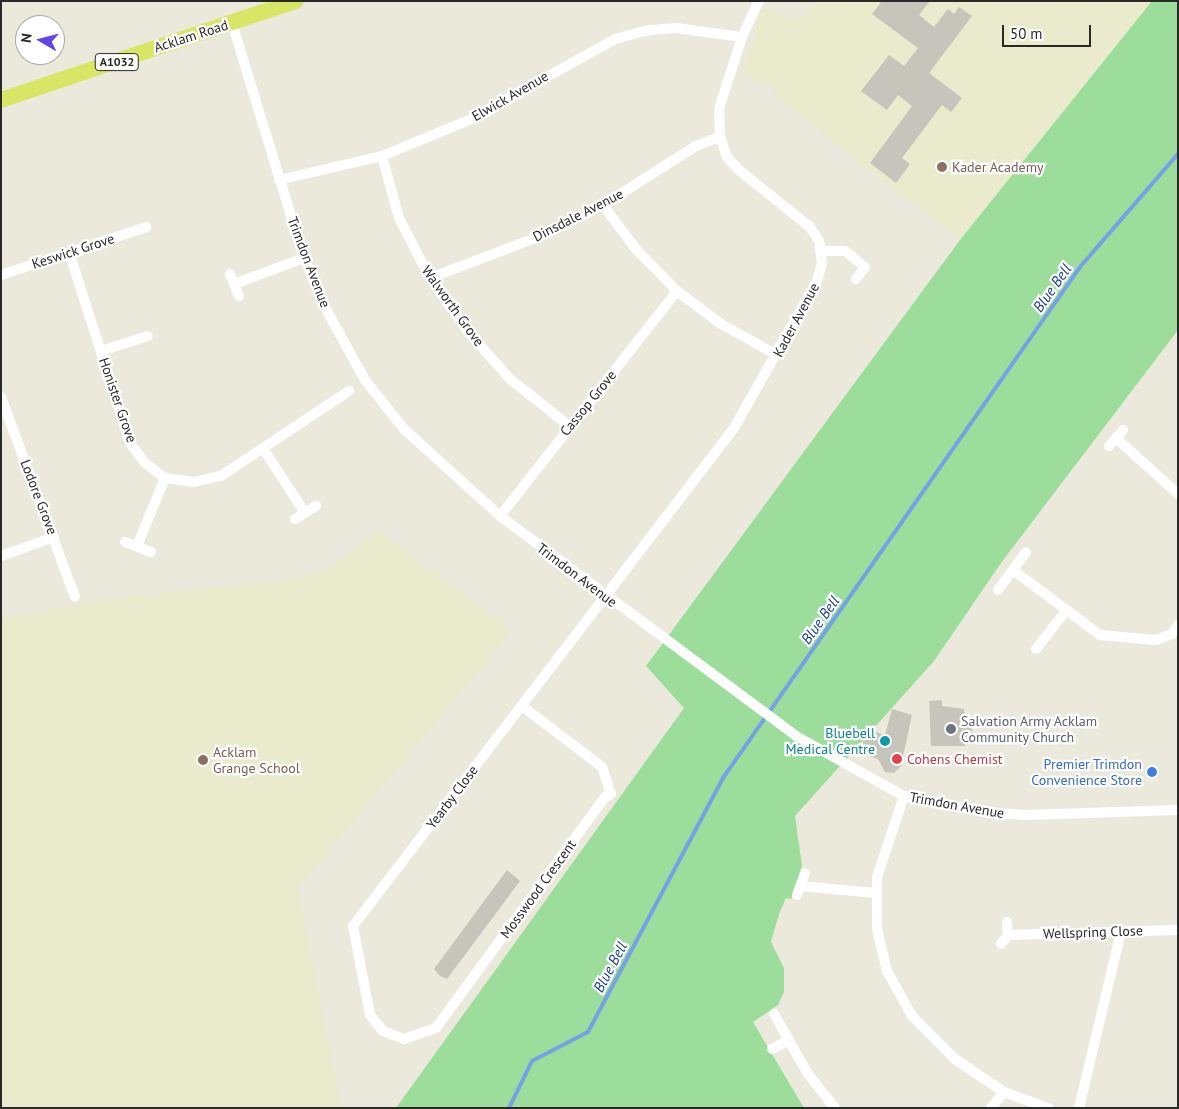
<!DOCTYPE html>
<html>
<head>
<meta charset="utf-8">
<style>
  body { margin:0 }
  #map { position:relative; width:1179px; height:1109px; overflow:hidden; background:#eae9db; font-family:"PT Sans",sans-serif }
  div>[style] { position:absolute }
  .education>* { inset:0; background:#eaebcc }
  .green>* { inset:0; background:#9cdd9b }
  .stream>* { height:4px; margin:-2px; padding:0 2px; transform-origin:2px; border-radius:2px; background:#75a2e5 }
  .building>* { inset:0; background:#c5c5bb }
  .minor>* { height:10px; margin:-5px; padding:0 5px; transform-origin:5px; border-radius:5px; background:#fff }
  .primary>* { height:16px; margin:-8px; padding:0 8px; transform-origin:8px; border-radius:8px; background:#d9e665 }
  .dots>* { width:14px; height:14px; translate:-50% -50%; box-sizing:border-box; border:2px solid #fff; border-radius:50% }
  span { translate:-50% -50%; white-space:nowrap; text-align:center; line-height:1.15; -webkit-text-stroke:4.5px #fff; paint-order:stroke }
  .shield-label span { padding:1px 4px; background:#fff; border:1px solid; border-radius:4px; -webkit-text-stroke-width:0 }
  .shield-label { font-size:12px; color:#292929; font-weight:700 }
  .street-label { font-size:14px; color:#292929 }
  .education-label { font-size:14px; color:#785e54 }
  .left { translate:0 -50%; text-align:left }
  .worship-label { font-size:14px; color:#5b616d }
  .culture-label { font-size:14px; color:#0d838f }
  .right { translate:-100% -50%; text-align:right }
  .health-label { font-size:14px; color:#be3a42 }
  .shop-label { font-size:14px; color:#366cbe }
  .water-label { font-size:15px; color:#173e8f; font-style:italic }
  .frame { position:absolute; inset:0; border:2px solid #292929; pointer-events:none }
  .north { position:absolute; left:15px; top:15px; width:50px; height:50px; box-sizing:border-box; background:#fff; border:1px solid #a9a9a9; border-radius:50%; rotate:278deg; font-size:14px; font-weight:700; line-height:20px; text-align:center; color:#292929 }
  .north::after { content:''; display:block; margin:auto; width:18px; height:22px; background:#5e46ec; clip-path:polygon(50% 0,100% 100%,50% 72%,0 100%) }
  .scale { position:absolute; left:1002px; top:25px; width:89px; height:22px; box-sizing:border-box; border:2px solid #292929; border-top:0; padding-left:6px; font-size:15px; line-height:18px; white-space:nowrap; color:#292929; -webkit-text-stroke:4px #fff; paint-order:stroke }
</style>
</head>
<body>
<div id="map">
  <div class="education">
    <div style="clip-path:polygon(821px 1px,1152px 1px,960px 240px,773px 94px,775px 85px,742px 75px,764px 6px,794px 20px)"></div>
    <div style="clip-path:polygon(378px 531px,512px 631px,298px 888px,341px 1108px,1px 1108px,1px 617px,124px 597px,272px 582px,328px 570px)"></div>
  </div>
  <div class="green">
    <div style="clip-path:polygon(1152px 1px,1178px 1px,1178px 330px,1001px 563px,934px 661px,795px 816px,802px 866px,791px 899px,786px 898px,779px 914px,771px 942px,784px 968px,784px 992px,778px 1005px,753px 1022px,804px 1108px,396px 1108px,684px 708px,646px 666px,960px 240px)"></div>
  </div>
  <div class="stream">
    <div style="left:509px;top:1108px;width:52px;rotate:-63.9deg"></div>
    <div style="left:532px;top:1061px;width:63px;rotate:-27.4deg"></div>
    <div style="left:588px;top:1032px;width:288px;rotate:-62deg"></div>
    <div style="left:723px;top:778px;width:623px;rotate:-55.06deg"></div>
    <div style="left:1080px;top:267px;width:150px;rotate:-49.1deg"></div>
  </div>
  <div class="building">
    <div style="clip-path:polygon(882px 1px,930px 1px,919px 15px,934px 27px,948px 9px,954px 14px,959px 7px,972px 16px,929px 73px,962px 98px,951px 112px,942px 105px,902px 158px,910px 164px,896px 183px,870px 163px,912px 106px,898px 95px,887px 110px,861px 91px,889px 55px,904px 66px,918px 48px,872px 14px)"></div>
    <div style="clip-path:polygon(942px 700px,942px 706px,964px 709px,965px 721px,972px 721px,972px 737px,965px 737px,965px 746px,931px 746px,929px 701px)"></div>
    <div style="clip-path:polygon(892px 709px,912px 715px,901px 766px,894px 773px,885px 772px,878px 759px,854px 751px,873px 731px,885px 735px)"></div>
    <div style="clip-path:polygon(507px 870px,520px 881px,447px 979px,440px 976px,434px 969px)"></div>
  </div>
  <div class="minor">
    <div style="left:232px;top:23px;width:246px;rotate:73deg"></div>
    <div style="left:304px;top:258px;width:60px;rotate:66.4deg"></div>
    <div style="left:328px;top:313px;width:77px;rotate:61.1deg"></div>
    <div style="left:365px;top:380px;width:63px;rotate:51.5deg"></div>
    <div style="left:404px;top:429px;width:130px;rotate:42.2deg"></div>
    <div style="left:500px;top:516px;width:369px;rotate:36.6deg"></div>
    <div style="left:796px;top:736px;width:124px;rotate:29.1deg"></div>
    <div style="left:904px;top:796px;width:83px;rotate:11.2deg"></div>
    <div style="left:985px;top:812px;width:40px;rotate:4.3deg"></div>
    <div style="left:1025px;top:815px;width:153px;rotate:-1.9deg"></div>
    <div style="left:382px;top:156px;width:64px;rotate:74.7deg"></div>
    <div style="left:399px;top:218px;width:68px;rotate:62.7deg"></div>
    <div style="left:430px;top:278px;width:67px;rotate:54.7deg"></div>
    <div style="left:469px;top:333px;width:62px;rotate:48.3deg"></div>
    <div style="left:510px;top:379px;width:75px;rotate:38.5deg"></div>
    <div style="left:279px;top:180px;width:106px;rotate:-13.1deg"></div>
    <div style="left:382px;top:156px;width:94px;rotate:-22.5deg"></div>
    <div style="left:469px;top:120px;width:167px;rotate:-29deg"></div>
    <div style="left:615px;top:39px;width:35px;rotate:-15deg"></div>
    <div style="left:649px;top:30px;width:27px;rotate:-4deg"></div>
    <div style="left:676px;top:28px;width:67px;rotate:7.8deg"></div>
    <div style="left:603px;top:205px;width:54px;rotate:53.3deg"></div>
    <div style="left:635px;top:248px;width:60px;rotate:45.7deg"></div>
    <div style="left:677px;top:291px;width:55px;rotate:36.9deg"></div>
    <div style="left:721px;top:324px;width:64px;rotate:29deg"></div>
    <div style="left:820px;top:251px;width:25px"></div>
    <div style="left:845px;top:251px;width:26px;rotate:39deg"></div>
    <div style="left:865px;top:267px;width:15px;rotate:127deg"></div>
    <div style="left:69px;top:252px;width:201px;rotate:72.3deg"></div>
    <div style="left:130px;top:443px;width:25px;rotate:53deg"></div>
    <div style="left:145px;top:463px;width:25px;rotate:37deg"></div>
    <div style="left:165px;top:478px;width:29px;rotate:8deg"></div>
    <div style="left:194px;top:482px;width:28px;rotate:-13deg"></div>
    <div style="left:221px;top:476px;width:154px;rotate:-33.6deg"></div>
    <div style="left:230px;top:274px;width:24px;rotate:68deg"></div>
    <div style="left:1px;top:275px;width:153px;rotate:-18.3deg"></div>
    <div style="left:430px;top:278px;width:116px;rotate:-20.8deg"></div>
    <div style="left:538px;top:237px;width:72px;rotate:-26.2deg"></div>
    <div style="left:603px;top:205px;width:110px;rotate:-32.4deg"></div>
    <div style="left:696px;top:146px;width:26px;rotate:-21deg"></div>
    <div style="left:234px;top:284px;width:75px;rotate:-20.4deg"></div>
    <div style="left:101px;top:351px;width:49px;rotate:-17.7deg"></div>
    <div style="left:1px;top:397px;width:213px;rotate:69.7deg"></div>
    <div style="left:1116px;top:438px;width:11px;rotate:-49deg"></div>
    <div style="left:1109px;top:446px;width:11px;rotate:-49deg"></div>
    <div style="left:1116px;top:438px;width:84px;rotate:42.1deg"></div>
    <div style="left:264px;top:450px;width:75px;rotate:56.9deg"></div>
    <div style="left:500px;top:516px;width:286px;rotate:-51.8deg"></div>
    <div style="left:295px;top:519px;width:25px;rotate:-32deg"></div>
    <div style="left:125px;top:542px;width:28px;rotate:21deg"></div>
    <div style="left:137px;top:546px;width:74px;rotate:-67.6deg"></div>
    <div style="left:1px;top:556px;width:56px;rotate:-19.7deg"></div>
    <div style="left:1013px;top:570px;width:109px;rotate:36.8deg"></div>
    <div style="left:1100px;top:635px;width:56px;rotate:5.1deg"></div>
    <div style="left:1156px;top:640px;width:17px;rotate:-21deg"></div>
    <div style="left:1172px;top:634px;width:11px;rotate:-56deg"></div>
    <div style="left:998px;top:590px;width:47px;rotate:-53.6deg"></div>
    <div style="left:1036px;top:649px;width:47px;rotate:-51.9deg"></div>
    <div style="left:522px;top:706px;width:101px;rotate:37.3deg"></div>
    <div style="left:602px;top:767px;width:28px;rotate:72deg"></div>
    <div style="left:611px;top:794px;width:7px;rotate:153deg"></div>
    <div style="left:605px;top:797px;width:286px;rotate:126.2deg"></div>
    <div style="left:436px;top:1028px;width:34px;rotate:161deg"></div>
    <div style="left:404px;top:1039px;width:22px;rotate:-159deg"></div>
    <div style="left:383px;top:1031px;width:21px;rotate:-129deg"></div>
    <div style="left:370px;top:1015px;width:91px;rotate:-100.8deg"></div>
    <div style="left:353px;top:926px;width:627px;rotate:-52.58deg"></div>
    <div style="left:734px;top:428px;width:169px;rotate:-60.5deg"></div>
    <div style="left:817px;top:281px;width:18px;rotate:-74deg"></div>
    <div style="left:822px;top:264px;width:23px;rotate:-97deg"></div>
    <div style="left:819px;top:241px;width:17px;rotate:-123deg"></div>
    <div style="left:810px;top:227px;width:90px;rotate:-141.3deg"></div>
    <div style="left:740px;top:171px;width:19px;rotate:-133deg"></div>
    <div style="left:727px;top:157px;width:21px;rotate:-109deg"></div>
    <div style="left:720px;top:137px;width:28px;rotate:-92deg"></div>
    <div style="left:719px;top:109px;width:76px;rotate:-72.3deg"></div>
    <div style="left:742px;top:37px;width:40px;rotate:-65deg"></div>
    <div style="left:904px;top:796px;width:85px;rotate:108.4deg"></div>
    <div style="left:877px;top:877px;width:52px;rotate:90deg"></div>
    <div style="left:877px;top:929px;width:43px;rotate:76.6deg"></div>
    <div style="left:887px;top:971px;width:51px;rotate:60.9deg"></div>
    <div style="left:912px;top:1016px;width:61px;rotate:45deg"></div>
    <div style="left:955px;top:1059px;width:59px;rotate:34deg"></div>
    <div style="left:1004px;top:1092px;width:47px;rotate:20deg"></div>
    <div style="left:800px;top:886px;width:76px;rotate:5.3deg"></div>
    <div style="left:797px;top:895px;width:23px;rotate:-70deg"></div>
    <div style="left:1007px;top:922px;width:13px;rotate:86deg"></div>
    <div style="left:1001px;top:944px;width:11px;rotate:-52deg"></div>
    <div style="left:1008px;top:935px;width:170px;rotate:-1.7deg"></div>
    <div style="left:774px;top:1014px;width:69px;rotate:60.5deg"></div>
    <div style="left:808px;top:1074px;width:43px;rotate:51.5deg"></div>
    <div style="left:772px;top:1049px;width:19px;rotate:-28deg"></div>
    <div style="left:991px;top:1108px;width:21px;rotate:-51deg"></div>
    <div style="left:1079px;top:1108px;width:181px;rotate:-76.6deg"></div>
  </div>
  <div class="primary">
    <div style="left:1px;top:100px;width:311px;rotate:-18.6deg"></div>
  </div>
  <div class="dots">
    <div style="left:942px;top:167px;background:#8d6e63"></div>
    <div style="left:951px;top:729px;background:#6b7280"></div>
    <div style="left:885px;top:741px;background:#0f9aa8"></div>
    <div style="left:897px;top:759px;background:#e0444e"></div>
    <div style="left:203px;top:760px;background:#8d6e63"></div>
    <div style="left:1152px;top:772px;background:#3f7fe0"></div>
  </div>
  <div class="shield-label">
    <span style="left:117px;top:62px">A1032</span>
  </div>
  <div class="street-label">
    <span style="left:191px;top:36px;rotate:-18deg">Acklam Road</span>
    <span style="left:510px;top:96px;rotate:-30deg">Elwick Avenue</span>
    <span style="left:578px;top:215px;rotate:-27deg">Dinsdale Avenue</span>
    <span style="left:73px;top:251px;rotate:-18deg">Keswick Grove</span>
    <span style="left:309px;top:262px;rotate:69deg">Trimdon Avenue</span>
    <span style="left:453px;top:306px;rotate:54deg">Walworth Grove</span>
    <span style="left:796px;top:320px;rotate:-62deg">Kader Avenue</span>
    <span style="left:118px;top:400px;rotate:71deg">Honister Grove</span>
    <span style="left:588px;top:403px;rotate:-51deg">Cassop Grove</span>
    <span style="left:39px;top:497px;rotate:69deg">Lodore Grove</span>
    <span style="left:577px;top:575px;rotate:37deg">Trimdon Avenue</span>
    <span style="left:452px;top:797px;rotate:-53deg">Yearby Close</span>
    <span style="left:957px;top:805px;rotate:10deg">Trimdon Avenue</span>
    <span style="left:538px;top:889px;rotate:-54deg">Mosswood Crescent</span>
    <span style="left:1093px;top:932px;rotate:-2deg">Wellspring Close</span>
  </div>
  <div class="education-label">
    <span class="left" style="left:952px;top:167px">Kader Academy</span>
    <span class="left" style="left:213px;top:760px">Acklam<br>Grange School</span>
  </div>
  <div class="worship-label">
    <span class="left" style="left:961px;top:729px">Salvation Army Acklam<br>Community Church</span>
  </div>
  <div class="culture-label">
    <span class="right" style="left:875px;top:741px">Bluebell<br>Medical Centre</span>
  </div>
  <div class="health-label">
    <span class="left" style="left:907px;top:759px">Cohens Chemist</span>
  </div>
  <div class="shop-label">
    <span class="right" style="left:1142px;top:772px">Premier Trimdon<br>Convenience Store</span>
  </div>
  <div class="water-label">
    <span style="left:1052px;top:288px;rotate:-55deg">Blue Bell</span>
    <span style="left:820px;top:620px;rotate:-55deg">Blue Bell</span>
    <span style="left:610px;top:967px;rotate:-62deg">Blue Bell</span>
  </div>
  <div class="frame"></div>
  <div class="north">N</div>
  <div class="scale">50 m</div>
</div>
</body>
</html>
